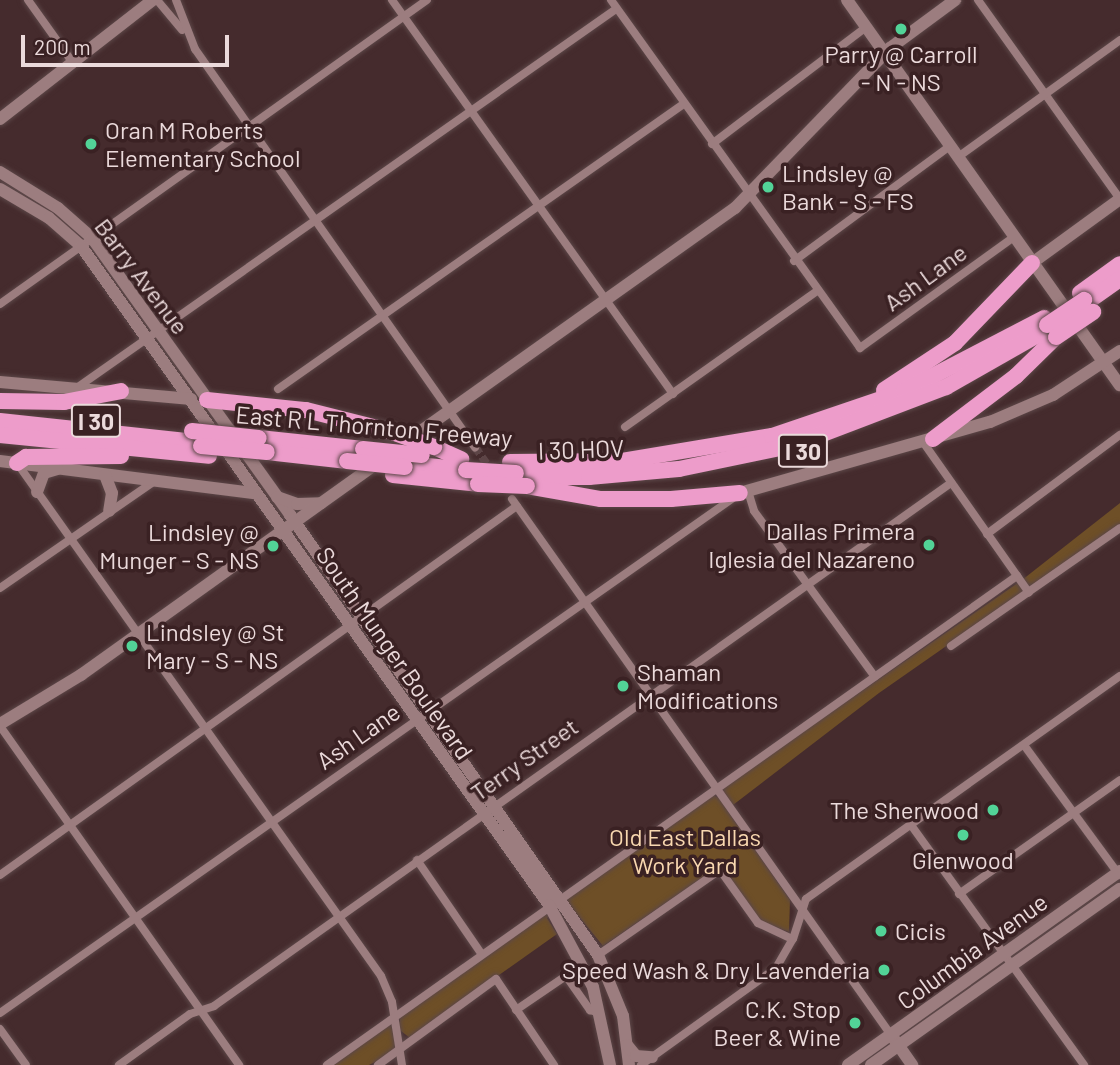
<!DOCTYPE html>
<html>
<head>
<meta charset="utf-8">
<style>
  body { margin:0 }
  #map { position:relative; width:1120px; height:1065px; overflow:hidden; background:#452b2d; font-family:Barlow,sans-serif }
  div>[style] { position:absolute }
  .green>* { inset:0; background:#6e4f27 }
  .street-tunnel>* { height:8px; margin-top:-4px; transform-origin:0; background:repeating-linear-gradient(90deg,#5e4547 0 8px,transparent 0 12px) }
  .roads { filter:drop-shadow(0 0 2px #5c4748) drop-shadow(0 0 2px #5c4748) }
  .street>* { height:8px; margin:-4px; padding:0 4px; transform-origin:4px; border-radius:4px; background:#9c7d7f }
  .secondary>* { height:12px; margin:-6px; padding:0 6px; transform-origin:6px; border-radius:6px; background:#9c7d7f }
  .highway>* { height:16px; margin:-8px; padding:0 8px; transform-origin:8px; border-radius:8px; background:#ed9cca }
  .bridges { filter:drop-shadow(0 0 2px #5c4748) drop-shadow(0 0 2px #5c4748) }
  .highway-bridge>* { height:16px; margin:-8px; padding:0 8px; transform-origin:8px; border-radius:8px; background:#ed9cca }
  .dots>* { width:19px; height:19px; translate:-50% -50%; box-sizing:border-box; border:4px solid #3a2123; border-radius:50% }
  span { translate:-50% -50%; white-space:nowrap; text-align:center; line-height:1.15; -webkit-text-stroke:7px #3a2123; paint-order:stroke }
  .shield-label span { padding:2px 5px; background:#3a2123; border:2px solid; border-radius:5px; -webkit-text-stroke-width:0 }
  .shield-label { font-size:23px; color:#ebdadb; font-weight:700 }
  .poi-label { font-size:24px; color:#ebdadb }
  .left { translate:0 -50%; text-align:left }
  .right { translate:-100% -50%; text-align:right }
  .street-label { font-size:24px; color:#ebdadb }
  .park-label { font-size:24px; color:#f9d8b0 }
  .scale { position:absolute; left:21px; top:35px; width:208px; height:32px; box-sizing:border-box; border:4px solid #ebdadb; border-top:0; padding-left:9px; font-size:21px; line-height:24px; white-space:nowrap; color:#ebdadb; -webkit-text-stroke:5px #3a2123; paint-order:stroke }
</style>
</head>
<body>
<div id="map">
  <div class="green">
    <div style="clip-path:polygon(1120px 503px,1120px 525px,879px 693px,733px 805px,728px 800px,724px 806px,790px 900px,789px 932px,758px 920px,719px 866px,603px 946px,568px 903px,547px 918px,557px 934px,410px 1038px,401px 1031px,395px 1036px,396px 1047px,389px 1055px,369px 1065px,332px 1065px,386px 1026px,400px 1022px,400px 1017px,713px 795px,719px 798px,722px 788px,1022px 580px)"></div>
  </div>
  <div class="street-tunnel">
    <div style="left:475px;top:447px;width:29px;rotate:55deg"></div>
  </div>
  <div class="roads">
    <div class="street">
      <div style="left:28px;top:0;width:77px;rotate:54.5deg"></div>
      <div style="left:157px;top:0;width:39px;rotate:50deg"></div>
      <div style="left:176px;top:0;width:53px;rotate:68.8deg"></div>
      <div style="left:195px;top:49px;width:487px;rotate:54.9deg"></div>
      <div style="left:392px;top:0;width:484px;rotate:54.5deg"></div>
      <div style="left:611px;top:0;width:428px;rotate:54.4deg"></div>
      <div style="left:860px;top:348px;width:190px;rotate:-35.8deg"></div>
      <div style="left:978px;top:0;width:244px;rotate:54.5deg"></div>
      <div style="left:712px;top:144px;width:193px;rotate:-37.2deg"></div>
      <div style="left:958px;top:157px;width:200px;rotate:-35.8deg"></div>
      <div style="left:794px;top:261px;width:194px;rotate:-36.4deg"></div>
      <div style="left:0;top:304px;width:524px;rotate:-35.45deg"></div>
      <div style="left:78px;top:387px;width:658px;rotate:-35.09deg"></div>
      <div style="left:278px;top:389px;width:495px;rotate:-35.1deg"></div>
      <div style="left:625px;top:427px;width:234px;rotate:-35.3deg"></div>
      <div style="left:923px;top:442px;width:184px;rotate:54.9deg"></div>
      <div style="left:17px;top:463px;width:629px;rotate:54.64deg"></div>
      <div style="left:381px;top:976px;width:28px;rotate:67deg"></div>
      <div style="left:392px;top:1002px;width:64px;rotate:81deg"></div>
      <div style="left:748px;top:491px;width:21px;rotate:73deg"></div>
      <div style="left:754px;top:511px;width:205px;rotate:53.9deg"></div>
      <div style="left:512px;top:499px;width:656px;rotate:54.74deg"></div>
      <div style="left:987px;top:534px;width:166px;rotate:-36.7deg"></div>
      <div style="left:0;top:588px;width:186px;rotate:-34.7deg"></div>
      <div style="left:951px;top:646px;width:206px;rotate:-34.9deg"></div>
      <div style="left:0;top:726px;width:415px;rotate:54.8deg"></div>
      <div style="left:1024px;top:745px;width:161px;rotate:53.8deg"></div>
      <div style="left:911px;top:825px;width:296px;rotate:54.2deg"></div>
      <div style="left:417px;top:860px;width:113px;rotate:55.5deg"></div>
      <div style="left:0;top:875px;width:635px;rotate:-35.52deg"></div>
      <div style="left:959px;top:894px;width:197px;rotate:-35.3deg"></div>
      <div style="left:598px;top:955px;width:149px;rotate:-34.9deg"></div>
      <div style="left:720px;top:870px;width:65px;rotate:54.4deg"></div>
      <div style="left:758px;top:923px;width:38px;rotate:25deg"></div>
      <div style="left:566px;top:976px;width:42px;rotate:54.8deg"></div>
      <div style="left:590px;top:1010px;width:9px;rotate:18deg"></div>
      <div style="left:516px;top:1010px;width:80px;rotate:-34.3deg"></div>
      <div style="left:0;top:1013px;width:899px;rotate:-35.09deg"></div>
      <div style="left:0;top:1029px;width:44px;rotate:54.2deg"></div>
      <div style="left:119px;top:1065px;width:87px;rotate:-35.7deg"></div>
      <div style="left:190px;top:1014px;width:25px;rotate:-18deg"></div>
      <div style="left:214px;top:1006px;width:904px;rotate:-35.36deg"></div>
      <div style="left:327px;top:1065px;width:846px;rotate:-35.33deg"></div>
      <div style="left:378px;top:1065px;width:146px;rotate:-36.1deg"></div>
      <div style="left:496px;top:979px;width:104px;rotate:56deg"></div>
      <div style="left:641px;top:1065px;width:166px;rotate:-35.7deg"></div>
      <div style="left:776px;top:968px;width:34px;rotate:-60deg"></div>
      <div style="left:793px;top:939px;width:42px;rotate:-72deg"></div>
      <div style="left:806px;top:899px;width:385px;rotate:-35.4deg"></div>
    </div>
    <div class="secondary">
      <div style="left:847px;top:0;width:472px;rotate:54.7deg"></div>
      <div style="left:0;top:119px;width:194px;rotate:-37.9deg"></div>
      <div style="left:0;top:172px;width:68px;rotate:31.8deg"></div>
      <div style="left:58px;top:208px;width:45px;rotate:41.4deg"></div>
      <div style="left:92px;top:238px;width:340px;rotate:54.4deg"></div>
      <div style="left:290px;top:515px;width:537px;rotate:55.01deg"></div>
      <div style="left:598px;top:955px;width:66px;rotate:67.7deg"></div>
      <div style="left:623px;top:1016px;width:49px;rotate:83deg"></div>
      <div style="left:0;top:189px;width:57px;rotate:30.6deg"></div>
      <div style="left:49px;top:218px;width:43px;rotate:41.2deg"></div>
      <div style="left:81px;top:246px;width:808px;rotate:54.62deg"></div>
      <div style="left:549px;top:905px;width:93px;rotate:61.8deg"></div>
      <div style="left:593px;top:987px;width:80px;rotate:77.7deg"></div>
      <div style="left:1032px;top:263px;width:109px;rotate:-36deg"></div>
      <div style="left:0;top:382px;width:192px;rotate:5.1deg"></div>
      <div style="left:407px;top:441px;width:402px;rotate:-35.4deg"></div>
      <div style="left:735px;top:208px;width:223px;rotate:-45.9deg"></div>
      <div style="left:890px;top:48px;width:81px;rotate:-36.4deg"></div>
      <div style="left:0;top:461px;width:257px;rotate:7.2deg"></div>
      <div style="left:105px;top:475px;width:19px;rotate:69deg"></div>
      <div style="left:112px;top:493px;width:18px;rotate:99deg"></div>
      <div style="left:37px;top:492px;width:20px;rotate:-70deg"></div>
      <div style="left:44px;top:473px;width:14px;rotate:-17deg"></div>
      <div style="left:740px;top:493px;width:260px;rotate:-15.9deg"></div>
      <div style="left:990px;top:422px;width:69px;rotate:-23.2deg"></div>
      <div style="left:1053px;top:395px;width:80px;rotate:-33.3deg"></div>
      <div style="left:277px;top:497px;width:21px;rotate:19deg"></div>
      <div style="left:297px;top:504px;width:24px;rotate:-2deg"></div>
      <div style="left:0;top:724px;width:95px;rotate:-31.2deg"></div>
      <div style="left:81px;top:675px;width:365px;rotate:-35.6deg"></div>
      <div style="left:894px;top:1039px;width:32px;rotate:55deg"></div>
      <div style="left:627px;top:1045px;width:14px;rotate:51deg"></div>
      <div style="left:636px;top:1056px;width:16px;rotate:4deg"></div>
      <div style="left:848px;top:1065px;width:334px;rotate:-35.5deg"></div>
      <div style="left:871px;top:1065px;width:305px;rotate:-35.3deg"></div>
    </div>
    <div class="highway">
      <div style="left:1080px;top:293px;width:49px;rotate:-35.9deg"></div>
      <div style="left:1086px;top:303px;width:42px;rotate:-35.2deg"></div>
      <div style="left:884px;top:390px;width:85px;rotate:-33.5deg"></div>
      <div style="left:955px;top:343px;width:111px;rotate:-46.1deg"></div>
      <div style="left:207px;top:400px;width:100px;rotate:5.8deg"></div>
      <div style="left:306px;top:410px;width:86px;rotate:14.2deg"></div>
      <div style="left:0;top:401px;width:64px;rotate:0.9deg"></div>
      <div style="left:64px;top:402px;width:58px;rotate:-10.9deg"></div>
      <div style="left:0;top:421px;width:199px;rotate:6.1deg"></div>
      <div style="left:0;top:435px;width:210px;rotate:5.7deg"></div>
      <div style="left:259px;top:438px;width:105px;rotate:6deg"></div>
      <div style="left:933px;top:439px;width:104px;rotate:-37.2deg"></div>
      <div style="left:1016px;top:376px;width:56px;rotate:-44.3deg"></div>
      <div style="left:434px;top:447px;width:30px;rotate:24deg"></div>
      <div style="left:267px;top:452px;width:81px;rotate:6.4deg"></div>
      <div style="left:510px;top:462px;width:112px;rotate:-0.5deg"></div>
      <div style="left:622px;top:461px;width:152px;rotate:-9.5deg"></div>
      <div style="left:772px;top:436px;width:139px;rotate:-18.8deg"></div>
      <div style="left:904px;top:391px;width:158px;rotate:-27.5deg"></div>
      <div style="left:17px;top:463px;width:11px;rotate:-34deg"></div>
      <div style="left:26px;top:457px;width:95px;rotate:-0.6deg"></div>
      <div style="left:410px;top:464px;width:56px;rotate:6.1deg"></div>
      <div style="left:393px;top:475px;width:85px;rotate:6deg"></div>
      <div style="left:519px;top:477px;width:70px"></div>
      <div style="left:589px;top:477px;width:90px;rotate:-5.1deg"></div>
      <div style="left:679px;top:469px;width:117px;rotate:-11.8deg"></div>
      <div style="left:794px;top:445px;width:163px;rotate:-20.9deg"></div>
      <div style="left:946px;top:387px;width:120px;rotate:-29.6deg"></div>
      <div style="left:527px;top:486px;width:75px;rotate:10deg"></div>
      <div style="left:601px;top:499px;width:70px"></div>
      <div style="left:671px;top:499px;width:69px;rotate:-5deg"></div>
    </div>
  </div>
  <div class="bridges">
    <div class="highway-bridge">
      <div style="left:1047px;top:325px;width:45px;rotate:-34deg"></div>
      <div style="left:1056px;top:337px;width:45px;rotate:-34deg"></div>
      <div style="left:192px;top:431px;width:67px;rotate:6deg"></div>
      <div style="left:389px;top:431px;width:48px;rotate:19.6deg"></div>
      <div style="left:201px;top:446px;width:66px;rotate:5.2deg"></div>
      <div style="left:363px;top:449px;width:59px;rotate:5.8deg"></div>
      <div style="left:347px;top:461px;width:58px;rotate:5.9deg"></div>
      <div style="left:466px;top:470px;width:50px;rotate:3.4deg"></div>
      <div style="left:478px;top:484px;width:49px;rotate:2.3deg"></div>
    </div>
  </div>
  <div class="dots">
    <div style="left:901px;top:29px;background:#52d397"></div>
    <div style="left:91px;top:144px;background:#52d397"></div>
    <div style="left:768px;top:187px;background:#52d397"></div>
    <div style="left:929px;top:545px;background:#52d397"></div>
    <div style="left:273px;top:546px;background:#52d397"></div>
    <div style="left:132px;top:646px;background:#52d397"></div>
    <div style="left:623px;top:686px;background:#52d397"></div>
    <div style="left:993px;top:810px;background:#52d397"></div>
    <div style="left:963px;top:835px;background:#52d397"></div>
    <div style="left:881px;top:931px;background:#52d397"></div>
    <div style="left:884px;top:970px;background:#52d397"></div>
    <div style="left:855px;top:1023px;background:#52d397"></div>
  </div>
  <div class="shield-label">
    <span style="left:96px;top:421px">I 30</span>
    <span style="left:803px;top:451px">I 30</span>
  </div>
  <div class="poi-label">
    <span style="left:901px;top:68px">Parry @ Carroll<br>- N - NS</span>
    <span class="left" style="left:105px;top:144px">Oran M Roberts<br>Elementary School</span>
    <span class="left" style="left:782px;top:187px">Lindsley @<br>Bank - S - FS</span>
    <span class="right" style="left:915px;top:545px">Dallas Primera<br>Iglesia del Nazareno</span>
    <span class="right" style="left:259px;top:546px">Lindsley @<br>Munger - S - NS</span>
    <span class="left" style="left:146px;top:646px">Lindsley @ St<br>Mary - S - NS</span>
    <span class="left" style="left:637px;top:686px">Shaman<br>Modifications</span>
    <span class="right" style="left:979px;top:810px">The Sherwood</span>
    <span style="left:963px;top:860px">Glenwood</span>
    <span class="left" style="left:895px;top:931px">Cicis</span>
    <span class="right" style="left:870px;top:970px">Speed Wash &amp; Dry Lavenderia</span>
    <span class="right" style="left:841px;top:1023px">C.K. Stop<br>Beer &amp; Wine</span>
  </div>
  <div class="street-label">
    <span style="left:142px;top:276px;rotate:53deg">Barry Avenue</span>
    <span style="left:925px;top:277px;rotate:-36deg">Ash Lane</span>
    <span style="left:374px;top:426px;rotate:5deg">East R L Thornton Freeway</span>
    <span style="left:581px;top:449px;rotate:-2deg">I 30 HOV</span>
    <span style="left:395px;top:653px;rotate:55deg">South Munger Boulevard</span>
    <span style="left:358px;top:736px;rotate:-35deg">Ash Lane</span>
    <span style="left:524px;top:759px;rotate:-35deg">Terry Street</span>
    <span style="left:972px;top:951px;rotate:-36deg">Columbia Avenue</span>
  </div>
  <div class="park-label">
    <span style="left:685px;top:851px">Old East Dallas<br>Work Yard</span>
  </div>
  <div class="scale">200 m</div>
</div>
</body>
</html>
